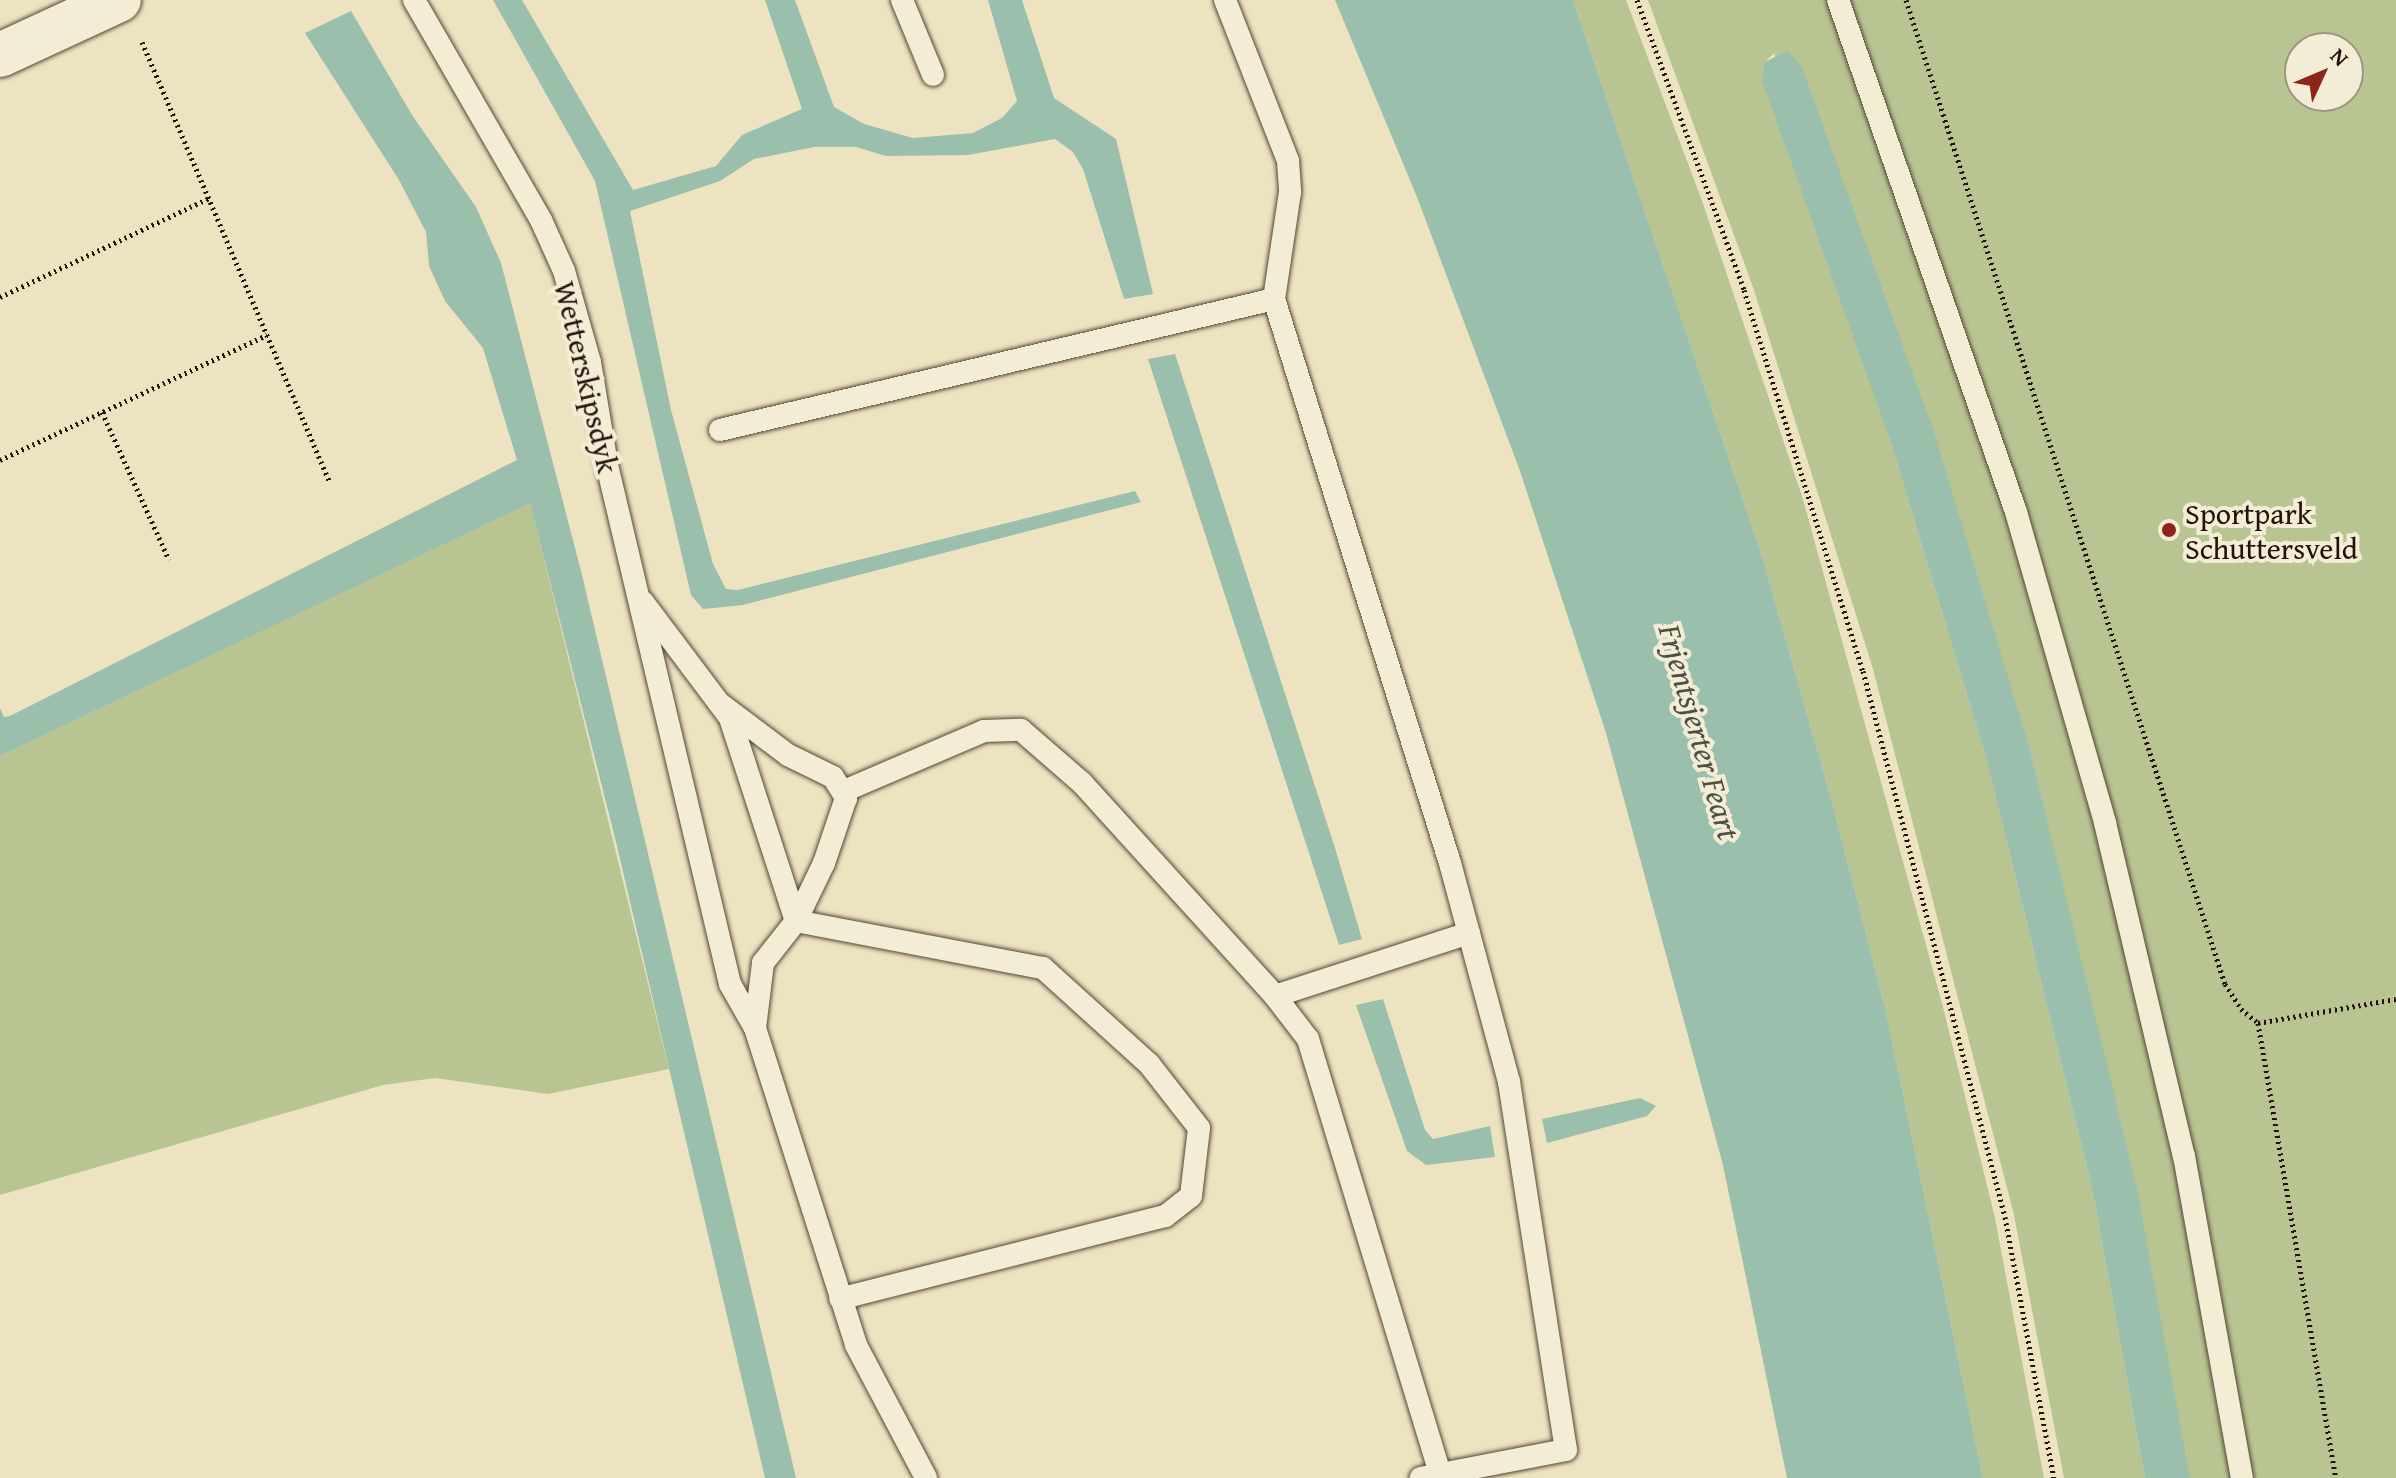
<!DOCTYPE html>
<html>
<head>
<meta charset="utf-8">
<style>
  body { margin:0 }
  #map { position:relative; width:2396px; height:1478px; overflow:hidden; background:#ede3c0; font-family:"Gentium Book Plus",serif }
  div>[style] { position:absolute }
  .green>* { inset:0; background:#b8c492 }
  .water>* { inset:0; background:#9abfac }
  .path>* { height:5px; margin-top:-2.5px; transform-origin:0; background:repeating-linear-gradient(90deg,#22120b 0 2px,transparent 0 6px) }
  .roads { filter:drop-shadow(0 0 2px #554638) drop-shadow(0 0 2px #554638) }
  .lane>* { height:22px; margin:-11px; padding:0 11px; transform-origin:11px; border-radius:11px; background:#f3edd6 }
  .street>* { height:44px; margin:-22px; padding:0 22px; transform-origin:22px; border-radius:22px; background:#f3edd6 }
  .dots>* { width:22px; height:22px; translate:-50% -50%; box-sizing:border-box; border:4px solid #f3edd6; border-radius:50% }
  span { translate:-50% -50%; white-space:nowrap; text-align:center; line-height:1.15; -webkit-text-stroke:8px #f3edd6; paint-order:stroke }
  .street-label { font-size:30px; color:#22120b }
  .poi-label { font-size:30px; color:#22120b }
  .left { translate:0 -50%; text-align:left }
  .water-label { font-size:32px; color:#4c4f43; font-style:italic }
  .north { position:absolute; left:2284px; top:32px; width:80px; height:80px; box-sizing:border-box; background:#f3edd6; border:2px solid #9f9585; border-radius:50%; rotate:46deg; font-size:22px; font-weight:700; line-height:32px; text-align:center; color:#22120b }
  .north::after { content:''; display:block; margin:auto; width:28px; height:36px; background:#8f2418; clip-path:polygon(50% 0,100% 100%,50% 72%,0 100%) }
</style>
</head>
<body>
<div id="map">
  <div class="green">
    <div style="clip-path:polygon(1573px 0,1626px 0,1701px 198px,1802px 496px,1942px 1003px,1995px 1218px,2044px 1478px,1983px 1478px,1885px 1007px,1830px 795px,1762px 556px)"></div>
    <div style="clip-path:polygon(evenodd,1648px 0,2396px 0,2396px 1478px,2169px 1478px,2106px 1152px,1774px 53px,1765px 62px,1891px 443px,1987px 761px,2093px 1193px,2145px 1478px,2064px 1478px,2014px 1215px,1873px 669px,1753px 287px,1648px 0,2300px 48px,2348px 48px,2348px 96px,2300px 96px,2300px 48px)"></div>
    <div style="clip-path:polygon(530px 502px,669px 1069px,548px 1094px,435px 1078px,383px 1085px,0 1195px,0 756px)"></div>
  </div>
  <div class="water">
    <div style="clip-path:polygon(493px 0,522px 0,633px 190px,716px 166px,742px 135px,802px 109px,765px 0,795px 0,834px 107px,864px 124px,913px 138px,973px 133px,1002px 118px,1017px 101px,988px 0,1022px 0,1054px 98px,1116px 139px,1153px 294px,1124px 299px,1083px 169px,1073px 152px,1055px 139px,968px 155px,886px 156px,856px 147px,814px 147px,754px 159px,720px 181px,630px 211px,671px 410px,713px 564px,726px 589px,738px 590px,1135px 491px,1141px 502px,743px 605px,703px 609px,691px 595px,595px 181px)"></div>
    <div style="clip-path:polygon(1335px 0,1573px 0,1762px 556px,1830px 795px,1885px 1007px,1983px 1478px,1787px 1478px,1723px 1165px,1606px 733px,1520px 471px,1417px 197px)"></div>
    <div style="clip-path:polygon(351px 11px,412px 115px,476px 207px,501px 263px,582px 575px,796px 1478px,765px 1478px,616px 842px,530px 503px,0 756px,0 708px,4px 717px,10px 716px,517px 460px,483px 348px,445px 301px,429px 266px,426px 232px,399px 180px,305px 33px)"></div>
    <div style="clip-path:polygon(1787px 51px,1801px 65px,1933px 429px,2030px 750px,2136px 1184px,2190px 1478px,2145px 1478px,2093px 1193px,1987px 761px,1891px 443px,1762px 80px,1765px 62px)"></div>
    <div style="clip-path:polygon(1175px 354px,1335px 848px,1362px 939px,1339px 945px,1148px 359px)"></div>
    <div style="clip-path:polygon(1383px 999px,1425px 1130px,1433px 1139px,1490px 1126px,1495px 1157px,1426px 1165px,1407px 1151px,1356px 1005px)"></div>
    <div style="clip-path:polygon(1640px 1098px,1656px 1106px,1647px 1116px,1547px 1143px,1542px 1119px)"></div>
  </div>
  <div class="path">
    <div style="left:1637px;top:0;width:309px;rotate:69.7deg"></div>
    <div style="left:1744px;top:290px;width:399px;rotate:72.7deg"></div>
    <div style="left:1863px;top:671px;width:564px;rotate:75.42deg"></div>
    <div style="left:2005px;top:1217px;width:266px;rotate:79.4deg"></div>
    <div style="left:1906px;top:0;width:1034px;rotate:72.04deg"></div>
    <div style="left:2225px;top:984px;width:30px;rotate:57deg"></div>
    <div style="left:2241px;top:1009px;width:22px;rotate:39deg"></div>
    <div style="left:2258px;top:1023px;width:462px;rotate:80.3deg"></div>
    <div style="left:142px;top:42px;width:478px;rotate:66.9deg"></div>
    <div style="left:0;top:297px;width:231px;rotate:-25.3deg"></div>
    <div style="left:102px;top:412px;width:162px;rotate:65.6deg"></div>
    <div style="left:0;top:460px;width:295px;rotate:-25.1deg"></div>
    <div style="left:2258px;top:1023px;width:140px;rotate:-9.9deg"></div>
  </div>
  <div class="roads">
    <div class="lane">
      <div style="left:414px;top:0;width:254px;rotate:60deg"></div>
      <div style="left:541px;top:220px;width:56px;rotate:65.7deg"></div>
      <div style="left:564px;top:271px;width:95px;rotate:74.1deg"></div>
      <div style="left:590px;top:362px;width:104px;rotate:80.6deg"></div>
      <div style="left:607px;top:465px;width:533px;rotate:76.67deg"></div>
      <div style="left:730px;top:984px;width:51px;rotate:60.4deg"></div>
      <div style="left:755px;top:1028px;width:333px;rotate:72.3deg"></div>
      <div style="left:856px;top:1345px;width:150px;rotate:62.2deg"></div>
      <div style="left:902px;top:0;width:81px;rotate:67.5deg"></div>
      <div style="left:1225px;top:0;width:173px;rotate:68.6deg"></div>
      <div style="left:1288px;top:161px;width:31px;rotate:86deg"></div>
      <div style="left:1290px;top:192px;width:108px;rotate:98.5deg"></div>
      <div style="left:1274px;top:299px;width:591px;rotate:72.67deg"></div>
      <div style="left:1450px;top:863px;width:227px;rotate:74.9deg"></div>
      <div style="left:1509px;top:1082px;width:372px;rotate:81.2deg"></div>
      <div style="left:1566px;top:1450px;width:148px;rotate:169.1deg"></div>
      <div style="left:1838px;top:0;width:542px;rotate:70.83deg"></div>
      <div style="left:2016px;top:512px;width:323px;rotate:74deg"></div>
      <div style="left:2105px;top:823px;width:342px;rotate:76.7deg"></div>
      <div style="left:2184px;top:1156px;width:327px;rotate:79.8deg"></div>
      <div style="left:720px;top:430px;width:569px;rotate:-13.3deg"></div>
      <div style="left:643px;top:602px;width:145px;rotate:53.1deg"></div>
      <div style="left:730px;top:718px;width:213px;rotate:72deg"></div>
      <div style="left:719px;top:703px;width:86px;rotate:37deg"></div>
      <div style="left:788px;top:755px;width:50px;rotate:26.1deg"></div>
      <div style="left:833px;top:777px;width:25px;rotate:58deg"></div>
      <div style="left:846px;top:798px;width:69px;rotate:108.7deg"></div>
      <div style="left:824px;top:863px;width:64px;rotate:115.8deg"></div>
      <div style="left:796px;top:921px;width:53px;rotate:128.2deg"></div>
      <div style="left:763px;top:963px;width:65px;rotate:97deg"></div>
      <div style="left:844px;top:791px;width:152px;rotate:-23.2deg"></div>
      <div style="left:984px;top:731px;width:37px;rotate:-2deg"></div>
      <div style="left:1021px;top:730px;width:81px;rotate:41deg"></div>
      <div style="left:1082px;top:783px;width:287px;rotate:47.8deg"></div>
      <div style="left:1275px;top:996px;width:54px;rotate:52.5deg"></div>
      <div style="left:1308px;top:1039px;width:455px;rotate:73.1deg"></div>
      <div style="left:796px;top:921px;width:251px;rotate:10.8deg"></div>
      <div style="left:1043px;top:968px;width:143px;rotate:42.2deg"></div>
      <div style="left:1149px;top:1064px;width:81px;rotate:52deg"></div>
      <div style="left:1199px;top:1128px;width:68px;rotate:96.7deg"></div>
      <div style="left:1191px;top:1196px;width:33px;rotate:142deg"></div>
      <div style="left:1165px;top:1216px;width:335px;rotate:165.7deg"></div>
      <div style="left:1275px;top:996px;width:204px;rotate:-18deg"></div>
    </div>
    <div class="street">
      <div style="left:0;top:55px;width:131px;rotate:-24.8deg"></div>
    </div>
  </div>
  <div class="dots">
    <div style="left:2169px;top:530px;background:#8f2418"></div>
  </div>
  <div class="street-label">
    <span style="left:587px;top:377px;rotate:77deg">Wetterskipsdyk</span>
  </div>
  <div class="poi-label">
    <span class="left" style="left:2185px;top:530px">Sportpark<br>Schuttersveld</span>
  </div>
  <div class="water-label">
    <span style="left:1699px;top:732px;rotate:74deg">Frjentsjerter Feart</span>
  </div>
  <div class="north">N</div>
</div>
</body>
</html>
